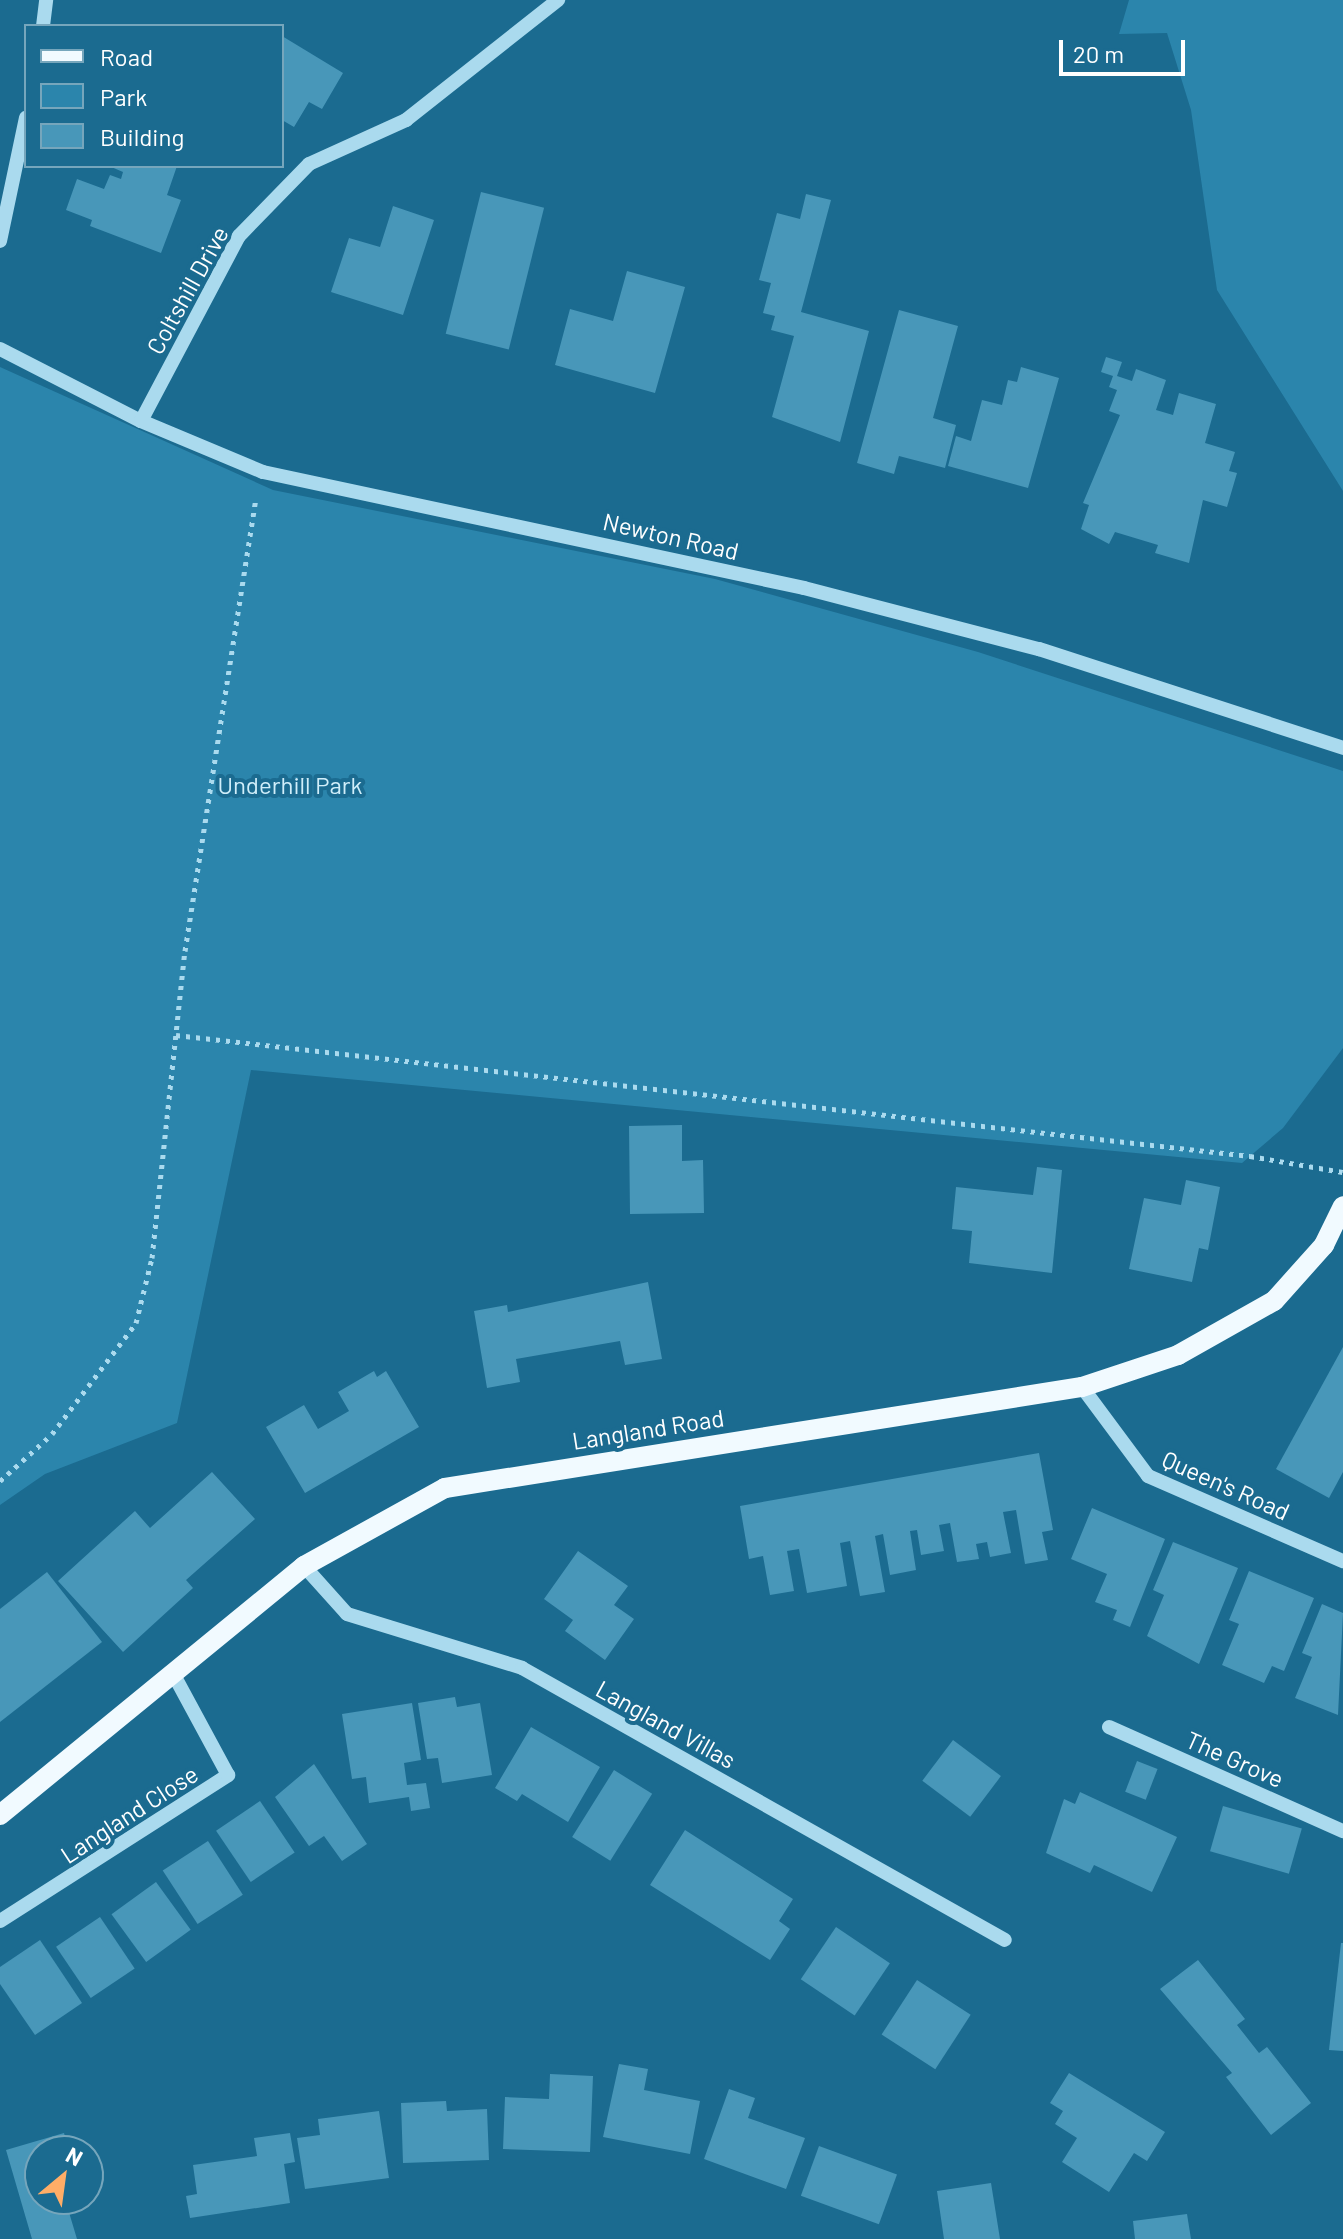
<!DOCTYPE html>
<html>
<head>
<meta charset="utf-8">
<style>
  body { margin:0 }
  #map { position:relative; width:1343px; height:2239px; overflow:hidden; background:#1b6b90; font-family:Barlow,sans-serif }
  div>[style] { position:absolute }
  .green>* { inset:0; background:#2b85ac }
  .building>* { inset:0; background:#4897b9; transform-origin:0 0 }
  .path>* { height:5px; margin-top:-2.5px; transform-origin:0; background:repeating-linear-gradient(90deg,#aadaee 0 4px,transparent 0 10px) }
  .minor>* { height:14px; margin:-7px; padding:0 7px; transform-origin:7px; border-radius:7px; background:#aadaee }
  .major>* { height:20px; margin:-10px; padding:0 10px; transform-origin:10px; border-radius:10px; background:#f1faff }
  span { translate:-50% -50%; white-space:nowrap; text-align:center; line-height:1.15; -webkit-text-stroke:8px #1b6b90; paint-order:stroke }
  .street-label { font-size:24px; color:#fff }
  .park-label { font-size:24px; color:#d0eefa }
  .legend { position:absolute; left:24px; top:24px; width:260px; height:144px; box-sizing:border-box; background:#1b6b90; border:2px solid #76a6bc; margin:0; padding:10px 14px; list-style:none; font-size:24px; color:#fff }
  .legend li { display:flex; align-items:center; gap:16px; height:40px }
  .legend b { width:40px; border:2px solid #76a6bc }
  .north { position:absolute; left:24px; top:2135px; width:80px; height:80px; box-sizing:border-box; background:#1b6b90; border:2px solid #76a6bc; border-radius:50%; rotate:29deg; font-size:22px; font-weight:700; line-height:32px; text-align:center; color:#fff }
  .north::after { content:''; display:block; margin:auto; width:28px; height:36px; background:#ffad67; clip-path:polygon(50% 0,100% 100%,50% 72%,0 100%) }
  .scale { position:absolute; left:1059px; top:40px; width:126px; height:36px; box-sizing:border-box; border:4px solid #fff; border-top:0; padding-left:10px; font-size:24px; line-height:28px; white-space:nowrap; color:#fff; -webkit-text-stroke:6px #1b6b90; paint-order:stroke }
</style>
</head>
<body>
<div id="map">
  <div class="green">
    <div style="clip-path:polygon(1129px 0,1343px 0,1343px 491px,1217px 290px,1191px 110px,1167px 33px,1119px 34px)"></div>
    <div style="clip-path:polygon(0 367px,273px 490px,715px 579px,978px 652px,1343px 771px,1343px 1048px,1283px 1128px,1242px 1163px,251px 1070px,177px 1423px,45px 1474px,0 1505px)"></div>
  </div>
  <div class="building">
    <div style="clip-path:polygon(282px 36px,343px 73px,322px 109px,309px 102px,294px 127px,282px 120px)"></div>
    <div style="clip-path:polygon(109px 166px,177px 166px,167px 195px,181px 200px,161px 253px,90px 226px,92px 220px,66px 210px,77px 179px,104px 189px,110px 175px,121px 179px,123px 172px)"></div>
    <div style="left:481px;top:192px;width:65px;height:146px;rotate:14deg"></div>
    <div style="clip-path:polygon(806px 194px,831px 200px,801px 312px,869px 331px,840px 442px,772px 417px,794px 336px,771px 330px,775px 316px,763px 313px,771px 283px,759px 280px,777px 213px,800px 219px)"></div>
    <div style="clip-path:polygon(393px 206px,434px 220px,403px 315px,331px 292px,349px 238px,380px 247px)"></div>
    <div style="clip-path:polygon(627px 271px,685px 287px,655px 393px,555px 365px,570px 309px,613px 321px)"></div>
    <div style="clip-path:polygon(899px 310px,958px 326px,933px 418px,956px 425px,945px 468px,899px 456px,894px 474px,857px 463px)"></div>
    <div style="clip-path:polygon(1106px 357px,1122px 362px,1117px 376px,1132px 381px,1136px 369px,1166px 380px,1156px 410px,1173px 415px,1179px 393px,1216px 404px,1205px 443px,1235px 452px,1229px 471px,1237px 473px,1227px 507px,1203px 500px,1189px 563px,1155px 553px,1158px 545px,1115px 532px,1109px 544px,1081px 529px,1089px 505px,1083px 503px,1120px 415px,1109px 411px,1117px 390px,1109px 387px,1113px 376px,1101px 372px)"></div>
    <div style="clip-path:polygon(1021px 367px,1059px 378px,1028px 488px,948px 466px,956px 436px,971px 441px,982px 400px,1002px 405px,1008px 380px,1017px 382px)"></div>
    <div style="clip-path:polygon(682px 1125px,682px 1161px,703px 1160px,704px 1213px,630px 1214px,629px 1126px)"></div>
    <div style="clip-path:polygon(1037px 1167px,1062px 1170px,1052px 1273px,969px 1263px,972px 1231px,952px 1229px,956px 1187px,1033px 1195px)"></div>
    <div style="clip-path:polygon(1186px 1180px,1220px 1187px,1208px 1250px,1199px 1248px,1192px 1282px,1129px 1269px,1144px 1198px,1181px 1205px)"></div>
    <div style="clip-path:polygon(648px 1282px,662px 1359px,625px 1365px,620px 1341px,516px 1359px,520px 1382px,487px 1388px,474px 1311px,507px 1305px,508px 1312px)"></div>
    <div style="clip-path:polygon(1343px 1347px,1343px 1472px,1329px 1498px,1276px 1469px)"></div>
    <div style="clip-path:polygon(374px 1371px,377px 1377px,386px 1371px,419px 1427px,305px 1493px,266px 1427px,304px 1405px,318px 1429px,349px 1411px,338px 1392px)"></div>
    <div style="clip-path:polygon(1039px 1453px,1053px 1530px,1042px 1532px,1048px 1560px,1025px 1564px,1016px 1510px,1003px 1512px,1011px 1553px,990px 1557px,987px 1542px,976px 1544px,979px 1559px,957px 1562px,950px 1523px,939px 1525px,944px 1551px,921px 1555px,917px 1530px,910px 1531px,916px 1570px,890px 1575px,883px 1534px,875px 1536px,885px 1592px,860px 1596px,850px 1541px,840px 1543px,847px 1586px,807px 1593px,799px 1549px,787px 1551px,794px 1591px,770px 1595px,763px 1556px,749px 1559px,740px 1506px)"></div>
    <div style="clip-path:polygon(212px 1472px,255px 1519px,186px 1580px,193px 1588px,123px 1652px,58px 1581px,135px 1511px,150px 1528px)"></div>
    <div style="clip-path:polygon(1092px 1508px,1165px 1539px,1130px 1627px,1113px 1620px,1117px 1610px,1095px 1602px,1107px 1574px,1071px 1559px)"></div>
    <div style="clip-path:polygon(1173px 1542px,1238px 1568px,1199px 1664px,1147px 1636px,1164px 1595px,1153px 1590px)"></div>
    <div style="clip-path:polygon(578px 1551px,628px 1586px,614px 1605px,634px 1619px,605px 1660px,565px 1631px,573px 1620px,544px 1599px)"></div>
    <div style="clip-path:polygon(1249px 1571px,1314px 1598px,1284px 1671px,1272px 1666px,1264px 1683px,1222px 1665px,1239px 1624px,1229px 1620px)"></div>
    <div style="clip-path:polygon(47px 1572px,102px 1642px,0 1722px,0 1609px)"></div>
    <div style="clip-path:polygon(1322px 1604px,1343px 1613px,1338px 1715px,1295px 1698px,1312px 1657px,1302px 1653px)"></div>
    <div style="clip-path:polygon(455px 1697px,457px 1707px,480px 1703px,492px 1775px,442px 1783px,438px 1758px,427px 1759px,418px 1703px)"></div>
    <div style="clip-path:polygon(412px 1703px,421px 1760px,404px 1763px,407px 1785px,426px 1783px,430px 1808px,411px 1811px,409px 1797px,369px 1803px,366px 1777px,352px 1779px,342px 1714px)"></div>
    <div style="clip-path:polygon(531px 1727px,600px 1767px,568px 1822px,522px 1794px,517px 1801px,495px 1788px)"></div>
    <div style="left:953px;top:1740px;width:60px;height:51px;rotate:37deg"></div>
    <div style="left:1137px;top:1761px;width:22px;height:33px;rotate:21deg"></div>
    <div style="clip-path:polygon(314px 1764px,367px 1844px,342px 1861px,324px 1836px,309px 1846px,275px 1797px)"></div>
    <div style="left:614px;top:1770px;width:45px;height:79px;rotate:32deg"></div>
    <div style="clip-path:polygon(1080px 1792px,1177px 1837px,1152px 1892px,1094px 1865px,1090px 1873px,1046px 1853px,1064px 1799px,1075px 1804px)"></div>
    <div style="left:260px;top:1801px;width:62px;height:53px;rotate:56deg"></div>
    <div style="left:1223px;top:1806px;width:82px;height:47px;rotate:16deg"></div>
    <div style="clip-path:polygon(685px 1830px,793px 1899px,779px 1921px,790px 1929px,770px 1960px,650px 1885px)"></div>
    <div style="left:208px;top:1841px;width:64px;height:54px;rotate:57deg"></div>
    <div style="left:156px;top:1882px;width:59px;height:55px;rotate:54deg"></div>
    <div style="left:100px;top:1917px;width:62px;height:53px;rotate:56deg"></div>
    <div style="left:836px;top:1927px;width:65px;height:63px;rotate:34deg"></div>
    <div style="clip-path:polygon(40px 1940px,82px 2003px,35px 2035px,0 1984px,0 1967px)"></div>
    <div style="clip-path:polygon(1341px 1943px,1343px 1943px,1343px 2051px,1329px 2050px)"></div>
    <div style="clip-path:polygon(1198px 1960px,1245px 2019px,1237px 2025px,1259px 2053px,1267px 2047px,1311px 2103px,1271px 2135px,1226px 2077px,1232px 2073px,1160px 1989px)"></div>
    <div style="left:917px;top:1980px;width:64px;height:65px;rotate:33deg"></div>
    <div style="clip-path:polygon(619px 2064px,648px 2069px,644px 2090px,700px 2101px,690px 2154px,603px 2137px)"></div>
    <div style="clip-path:polygon(1069px 2073px,1165px 2132px,1147px 2161px,1134px 2153px,1109px 2192px,1062px 2162px,1077px 2138px,1055px 2124px,1063px 2111px,1050px 2103px)"></div>
    <div style="clip-path:polygon(550px 2074px,593px 2076px,590px 2152px,503px 2149px,505px 2097px,549px 2099px)"></div>
    <div style="clip-path:polygon(729px 2089px,755px 2098px,748px 2118px,805px 2138px,786px 2189px,704px 2159px)"></div>
    <div style="clip-path:polygon(446px 2101px,447px 2111px,487px 2109px,489px 2160px,403px 2163px,401px 2103px)"></div>
    <div style="clip-path:polygon(379px 2111px,389px 2178px,305px 2189px,297px 2138px,320px 2135px,318px 2119px)"></div>
    <div style="clip-path:polygon(64px 2133px,69px 2151px,40px 2151px,40px 2199px,65px 2199px,77px 2239px,32px 2239px,6px 2150px)"></div>
    <div style="clip-path:polygon(290px 2133px,295px 2162px,284px 2164px,290px 2203px,190px 2218px,186px 2196px,197px 2194px,193px 2165px,257px 2156px,254px 2138px)"></div>
    <div style="left:819px;top:2146px;width:83px;height:53px;rotate:20deg"></div>
    <div style="clip-path:polygon(991px 2183px,1000px 2239px,944px 2239px,937px 2191px)"></div>
    <div style="clip-path:polygon(1187px 2214px,1191px 2239px,1135px 2239px,1133px 2221px)"></div>
  </div>
  <div class="path">
    <div style="left:176px;top:1035px;width:1081px;rotate:6.43deg"></div>
    <div style="left:1250px;top:1156px;width:94px;rotate:9.8deg"></div>
    <div style="left:0;top:1481px;width:70px;rotate:-42.1deg"></div>
    <div style="left:52px;top:1434px;width:139px;rotate:-52.9deg"></div>
    <div style="left:136px;top:1323px;width:67px;rotate:-76.2deg"></div>
    <div style="left:152px;top:1258px;width:309px;rotate:-83.9deg"></div>
    <div style="left:185px;top:951px;width:457px;rotate:-81.1deg"></div>
  </div>
  <div class="minor">
    <div style="left:43px;top:26px;width:26px;rotate:-83deg"></div>
    <div style="left:0;top:241px;width:126px;rotate:-78.1deg"></div>
    <div style="left:0;top:349px;width:158px;rotate:27.1deg"></div>
    <div style="left:141px;top:421px;width:132px;rotate:22.7deg"></div>
    <div style="left:263px;top:472px;width:553px;rotate:12.1deg"></div>
    <div style="left:804px;top:588px;width:243px;rotate:14.6deg"></div>
    <div style="left:1039px;top:649px;width:320px;rotate:18deg"></div>
    <div style="left:141px;top:421px;width:209px;rotate:-62.1deg"></div>
    <div style="left:239px;top:236px;width:100px;rotate:-45.8deg"></div>
    <div style="left:309px;top:164px;width:107px;rotate:-24.4deg"></div>
    <div style="left:406px;top:120px;width:194px;rotate:-38.3deg"></div>
    <div style="left:1082px;top:1387px;width:111px;rotate:53.4deg"></div>
    <div style="left:1148px;top:1476px;width:213px;rotate:23.6deg"></div>
    <div style="left:304px;top:1566px;width:64px;rotate:48.1deg"></div>
    <div style="left:347px;top:1614px;width:183px;rotate:17.1deg"></div>
    <div style="left:522px;top:1668px;width:554px;rotate:29.39deg"></div>
    <div style="left:1109px;top:1727px;width:256px;rotate:24deg"></div>
    <div style="left:0;top:1921px;width:271px;rotate:-32.6deg"></div>
    <div style="left:228px;top:1775px;width:111px;rotate:-118.4deg"></div>
  </div>
  <div class="major">
    <div style="left:0;top:1815px;width:393px;rotate:-39.3deg"></div>
    <div style="left:304px;top:1566px;width:161px;rotate:-29deg"></div>
    <div style="left:445px;top:1488px;width:645px;rotate:-9.01deg"></div>
    <div style="left:1082px;top:1387px;width:101px;rotate:-18.4deg"></div>
    <div style="left:1178px;top:1355px;width:110px;rotate:-29.4deg"></div>
    <div style="left:1274px;top:1301px;width:75px;rotate:-48.2deg"></div>
    <div style="left:1324px;top:1245px;width:43px;rotate:-64deg"></div>
  </div>
  <div class="street-label">
    <span style="left:187px;top:290px;rotate:-61deg">Coltshill Drive</span>
    <span style="left:671px;top:536px;rotate:13deg">Newton Road</span>
    <span style="left:648px;top:1429px;rotate:-9deg">Langland Road</span>
    <span style="left:1226px;top:1485px;rotate:24deg">Queen's Road</span>
    <span style="left:666px;top:1724px;rotate:29deg">Langland Villas</span>
    <span style="left:1235px;top:1759px;rotate:24deg">The Grove</span>
    <span style="left:129px;top:1814px;rotate:-33deg">Langland Close</span>
  </div>
  <div class="park-label">
    <span style="left:290px;top:785px">Underhill Park</span>
  </div>
  <ul class="legend">
  <li><b style="height:10px;background:#f1faff"></b>Road</li>
  <li><b style="height:22px;background:#2b85ac"></b>Park</li>
  <li><b style="height:22px;background:#4897b9"></b>Building</li>
  </ul>
  <div class="north">N</div>
  <div class="scale">20 m</div>
</div>
</body>
</html>
